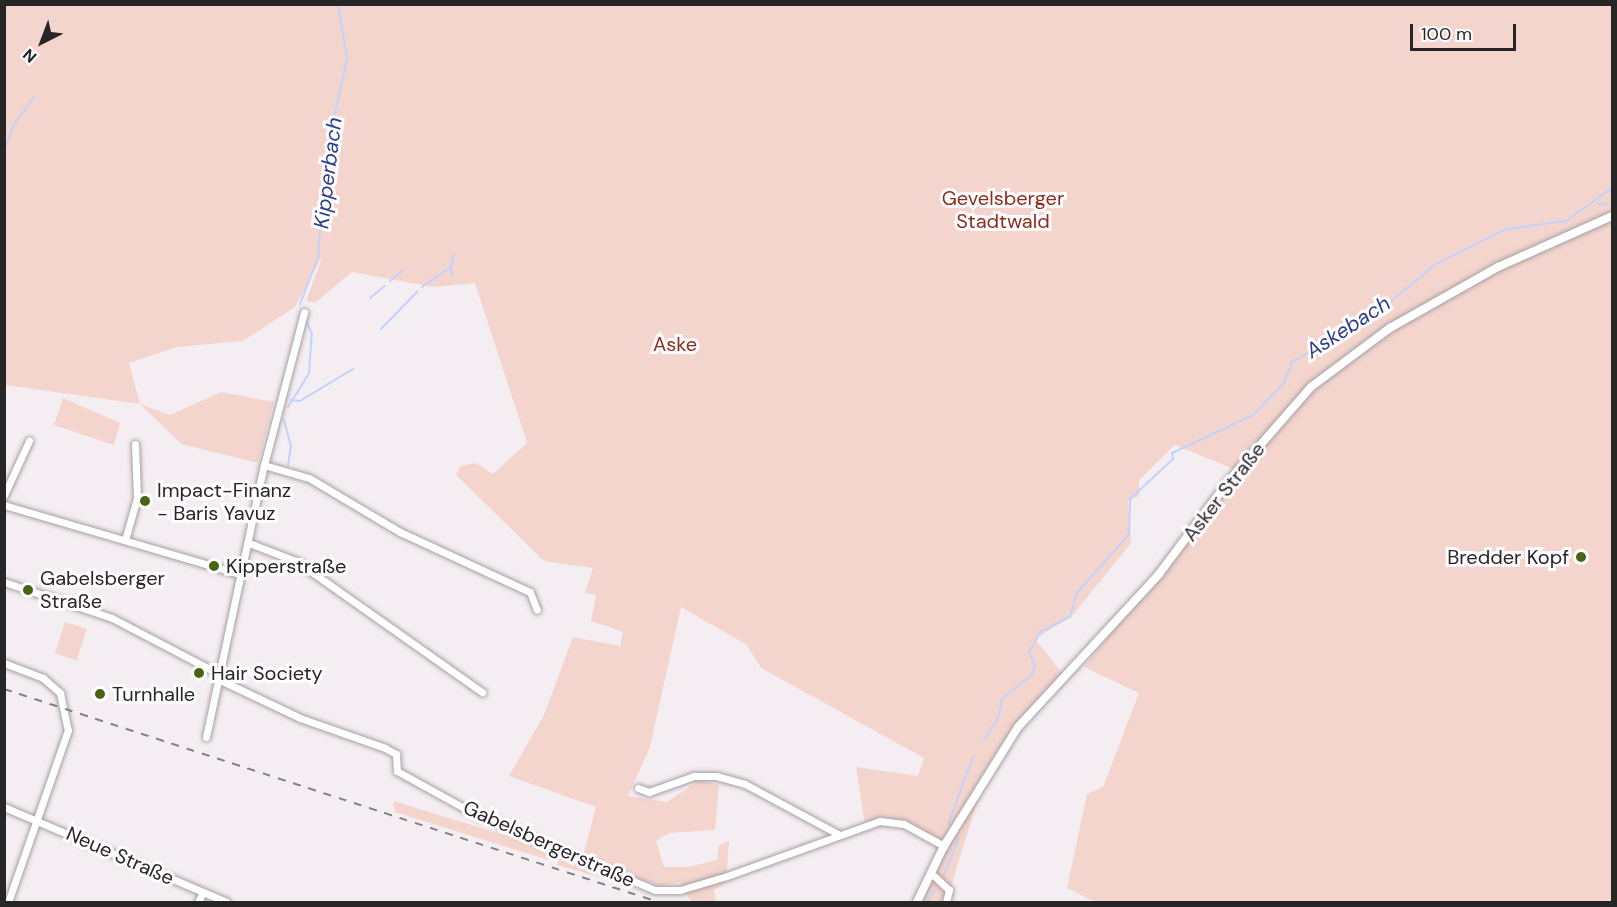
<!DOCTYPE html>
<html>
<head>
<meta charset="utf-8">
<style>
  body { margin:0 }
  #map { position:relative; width:1617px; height:907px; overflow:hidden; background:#f4eef3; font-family:"DM Sans",sans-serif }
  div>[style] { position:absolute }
  .green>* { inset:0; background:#f4d5cd; transform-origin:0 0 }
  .stream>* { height:2px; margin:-1px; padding:0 1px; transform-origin:1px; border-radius:1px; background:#c3d2fc }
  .roads { filter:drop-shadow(0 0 2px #a6a0a5) drop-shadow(0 0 2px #a6a0a5) }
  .minor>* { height:7px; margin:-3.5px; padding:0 3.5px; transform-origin:3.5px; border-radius:3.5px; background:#fff }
  .tertiary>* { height:8px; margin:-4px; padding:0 4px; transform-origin:4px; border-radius:4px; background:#fff }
  .rail>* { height:2px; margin-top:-1px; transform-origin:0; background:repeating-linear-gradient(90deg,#858084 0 8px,transparent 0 16px) }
  .dots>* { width:16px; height:16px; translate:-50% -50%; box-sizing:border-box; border:3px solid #fffdff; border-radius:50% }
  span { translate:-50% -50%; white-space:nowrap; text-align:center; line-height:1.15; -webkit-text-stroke:6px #fffdff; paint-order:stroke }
  .park-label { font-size:20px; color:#8a2d1a }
  .poi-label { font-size:20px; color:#282527 }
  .left { translate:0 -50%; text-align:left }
  .right { translate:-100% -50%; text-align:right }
  .street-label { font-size:20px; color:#282527 }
  .water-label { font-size:21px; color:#2b3e8b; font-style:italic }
  .frame { position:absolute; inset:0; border:6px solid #282527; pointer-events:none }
  .north { position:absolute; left:12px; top:12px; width:60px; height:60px; -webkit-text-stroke:4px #fffdff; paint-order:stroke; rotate:222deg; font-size:16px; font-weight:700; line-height:24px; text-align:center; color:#282527 }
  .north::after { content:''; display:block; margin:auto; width:21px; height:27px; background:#282527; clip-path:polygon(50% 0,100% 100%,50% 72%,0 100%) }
  .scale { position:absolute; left:1410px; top:24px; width:106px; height:27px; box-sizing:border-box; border:3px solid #282527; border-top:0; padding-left:8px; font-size:18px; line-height:21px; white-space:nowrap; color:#282527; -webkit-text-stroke:4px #fffdff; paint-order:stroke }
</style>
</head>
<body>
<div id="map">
  <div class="green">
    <div style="clip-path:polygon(5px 5px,1612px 5px,1612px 902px,1095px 902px,1067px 888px,1087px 794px,1103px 787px,1139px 693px,1084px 667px,1241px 472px,1175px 445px,1139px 480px,1139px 496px,1128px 501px,1131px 543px,1072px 616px,1035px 639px,1065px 677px,1027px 712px,997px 751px,943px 840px,887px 817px,865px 825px,856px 767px,918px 776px,924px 758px,761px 668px,747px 645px,681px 607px,650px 747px,628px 796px,667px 802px,700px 780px,719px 785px,715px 830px,669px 833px,656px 841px,664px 867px,688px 867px,717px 860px,719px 845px,729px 841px,726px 883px,714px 890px,716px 902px,691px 902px,680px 882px,660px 886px,614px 869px,602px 878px,557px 865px,562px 853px,582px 860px,596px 807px,509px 776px,544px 715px,573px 637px,620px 646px,623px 632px,591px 621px,596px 595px,585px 593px,593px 568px,544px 561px,456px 475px,461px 466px,476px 463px,493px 474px,527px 443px,475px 283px,433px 287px,352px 272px,315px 303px,306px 301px,324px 253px,295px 307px,243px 341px,177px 347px,129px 363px,140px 404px,170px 415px,221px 392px,274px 402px,258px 463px,181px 444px,140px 404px,5px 385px)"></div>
    <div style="clip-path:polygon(63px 398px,120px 423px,114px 445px,54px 425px)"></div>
    <div style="left:65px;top:622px;width:23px;height:33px;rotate:18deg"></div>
    <div style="clip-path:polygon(980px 793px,946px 902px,917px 902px,932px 874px)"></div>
    <div style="clip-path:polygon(393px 801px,550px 849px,548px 860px,395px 812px)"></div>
  </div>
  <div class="stream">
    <div style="left:4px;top:151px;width:27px;rotate:-70deg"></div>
    <div style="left:13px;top:126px;width:36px;rotate:-54deg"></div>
    <div style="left:1598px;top:203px;width:9px;rotate:13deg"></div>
    <div style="left:451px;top:267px;width:9px;rotate:84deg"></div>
    <div style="left:390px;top:281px;width:17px;rotate:-40deg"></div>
    <div style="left:422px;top:287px;width:35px;rotate:-35deg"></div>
    <div style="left:451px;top:267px;width:13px;rotate:-77deg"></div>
    <div style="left:370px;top:298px;width:19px;rotate:-39deg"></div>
    <div style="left:300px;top:304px;width:50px;rotate:-69deg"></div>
    <div style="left:318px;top:257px;width:104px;rotate:-85.6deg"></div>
    <div style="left:326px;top:153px;width:96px;rotate:-77.4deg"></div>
    <div style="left:347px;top:59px;width:56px;rotate:-99.3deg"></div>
    <div style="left:381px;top:329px;width:52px;rotate:-45.8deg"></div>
    <div style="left:291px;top:400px;width:9px;rotate:6deg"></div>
    <div style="left:300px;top:401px;width:62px;rotate:-31.1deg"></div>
    <div style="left:288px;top:407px;width:40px;rotate:-58deg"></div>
    <div style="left:309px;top:373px;width:39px;rotate:-86deg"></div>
    <div style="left:312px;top:334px;width:13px;rotate:-113deg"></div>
    <div style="left:284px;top:420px;width:27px;rotate:75deg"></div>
    <div style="left:291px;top:446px;width:19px;rotate:99deg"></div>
    <div style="left:984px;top:741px;width:27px;rotate:-59deg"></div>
    <div style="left:998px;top:718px;width:19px;rotate:-78deg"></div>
    <div style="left:1002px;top:699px;width:38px;rotate:-39deg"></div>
    <div style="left:1032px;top:675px;width:11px;rotate:-75deg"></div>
    <div style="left:1035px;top:664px;width:13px;rotate:-119deg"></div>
    <div style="left:1029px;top:653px;width:24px;rotate:-62deg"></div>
    <div style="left:1040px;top:632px;width:34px;rotate:-27deg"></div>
    <div style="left:1070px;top:617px;width:24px;rotate:-75deg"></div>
    <div style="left:1076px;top:594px;width:80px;rotate:-48.5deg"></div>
    <div style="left:1129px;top:534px;width:35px;rotate:-88deg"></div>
    <div style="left:1130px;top:499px;width:59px;rotate:-42.9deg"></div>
    <div style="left:1173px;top:459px;width:6px;rotate:-99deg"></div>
    <div style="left:1172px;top:453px;width:89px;rotate:-25.1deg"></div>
    <div style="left:1253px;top:415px;width:45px;rotate:-45.9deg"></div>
    <div style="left:1284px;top:383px;width:22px;rotate:-69deg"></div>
    <div style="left:1292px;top:362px;width:93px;rotate:-29.6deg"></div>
    <div style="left:1373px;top:316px;width:82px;rotate:-39.5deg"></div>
    <div style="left:1436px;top:264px;width:78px;rotate:-26.6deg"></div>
    <div style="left:1506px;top:229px;width:61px;rotate:-7.6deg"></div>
    <div style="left:1566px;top:221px;width:57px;rotate:-35.7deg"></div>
    <div style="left:948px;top:824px;width:72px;rotate:-69.5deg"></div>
    <div style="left:944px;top:875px;width:40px;rotate:-68deg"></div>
    <div style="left:927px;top:902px;width:14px;rotate:-56deg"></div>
  </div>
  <div class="roads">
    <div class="minor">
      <div style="left:264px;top:465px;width:47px;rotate:16.1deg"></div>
      <div style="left:309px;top:478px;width:106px;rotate:30.7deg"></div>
      <div style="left:400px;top:532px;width:143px;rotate:24.8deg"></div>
      <div style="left:530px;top:592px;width:19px;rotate:69deg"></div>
      <div style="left:4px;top:495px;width:60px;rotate:-65.2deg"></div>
      <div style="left:4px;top:505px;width:246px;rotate:16.3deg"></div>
      <div style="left:125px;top:540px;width:44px;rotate:-74.1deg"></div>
      <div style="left:137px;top:498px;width:54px;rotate:-92.1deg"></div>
      <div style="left:249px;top:543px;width:50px;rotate:21deg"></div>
      <div style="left:296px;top:561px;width:228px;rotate:35.2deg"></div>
      <div style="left:4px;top:582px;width:114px;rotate:18.4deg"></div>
      <div style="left:112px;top:618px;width:121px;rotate:27.6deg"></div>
      <div style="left:4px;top:663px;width:42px;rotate:21deg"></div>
      <div style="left:43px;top:678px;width:23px;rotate:41deg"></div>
      <div style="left:60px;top:693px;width:38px;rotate:78deg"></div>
      <div style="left:68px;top:730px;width:182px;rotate:109.2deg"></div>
      <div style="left:218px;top:679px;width:91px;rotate:25.4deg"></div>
      <div style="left:300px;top:718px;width:90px;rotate:19.4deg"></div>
      <div style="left:385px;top:748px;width:13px;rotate:29deg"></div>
      <div style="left:396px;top:754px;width:17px;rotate:87deg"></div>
      <div style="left:397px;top:771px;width:89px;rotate:28.9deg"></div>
      <div style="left:475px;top:814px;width:195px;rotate:22.9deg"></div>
      <div style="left:655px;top:890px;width:25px"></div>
      <div style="left:680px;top:890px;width:49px;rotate:-16.6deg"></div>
      <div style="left:727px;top:876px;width:163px;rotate:-19.8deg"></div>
      <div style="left:880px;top:821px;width:24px;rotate:7deg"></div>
      <div style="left:904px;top:824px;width:46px;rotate:28.8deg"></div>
      <div style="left:206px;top:737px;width:278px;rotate:-78deg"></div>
      <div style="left:264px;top:465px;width:158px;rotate:-75.3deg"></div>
      <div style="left:638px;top:788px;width:12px;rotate:20deg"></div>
      <div style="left:649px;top:792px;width:48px;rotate:-19.6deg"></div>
      <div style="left:694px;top:776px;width:22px"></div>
      <div style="left:716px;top:776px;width:30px;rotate:15deg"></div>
      <div style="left:745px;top:784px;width:106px;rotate:28.3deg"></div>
      <div style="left:4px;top:807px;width:242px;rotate:23.1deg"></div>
      <div style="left:932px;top:874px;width:23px;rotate:43deg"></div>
      <div style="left:949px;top:890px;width:12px;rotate:104deg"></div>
      <div style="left:198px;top:902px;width:11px;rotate:-63deg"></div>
    </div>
    <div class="tertiary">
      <div style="left:917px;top:902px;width:62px;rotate:-64.3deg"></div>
      <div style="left:944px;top:846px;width:140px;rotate:-58.1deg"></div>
      <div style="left:1018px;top:727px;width:208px;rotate:-47.3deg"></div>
      <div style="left:1159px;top:574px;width:115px;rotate:-53.1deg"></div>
      <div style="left:1228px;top:482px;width:126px;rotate:-48.9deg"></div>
      <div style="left:1311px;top:387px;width:99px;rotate:-36.8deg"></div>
      <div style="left:1390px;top:328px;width:124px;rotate:-29.5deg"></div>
      <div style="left:1498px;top:267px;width:125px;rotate:-24.1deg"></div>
    </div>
  </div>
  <div class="rail">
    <div style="left:4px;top:689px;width:688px;rotate:18.04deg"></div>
  </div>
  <div class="dots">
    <div style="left:145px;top:501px;background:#496414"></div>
    <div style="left:1581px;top:557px;background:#496414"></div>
    <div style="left:214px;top:566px;background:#496414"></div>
    <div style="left:28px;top:590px;background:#496414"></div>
    <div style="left:199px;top:673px;background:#496414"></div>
    <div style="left:100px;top:694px;background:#496414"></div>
  </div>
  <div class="park-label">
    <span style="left:1003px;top:210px">Gevelsberger<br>Stadtwald</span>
    <span style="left:675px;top:344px">Aske</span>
  </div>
  <div class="poi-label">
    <span class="left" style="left:157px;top:502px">Impact-Finanz<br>- Baris Yavuz</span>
    <span class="right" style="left:1569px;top:557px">Bredder Kopf</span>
    <span class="left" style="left:226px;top:566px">Kipperstraße</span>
    <span class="left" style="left:40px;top:590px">Gabelsberger<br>Straße</span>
    <span class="left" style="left:211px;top:673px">Hair Society</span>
    <span class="left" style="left:112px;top:694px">Turnhalle</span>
  </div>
  <div class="street-label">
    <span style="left:1224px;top:492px;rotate:-52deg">Asker Straße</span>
    <span style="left:549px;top:844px;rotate:24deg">Gabelsbergerstraße</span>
    <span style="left:120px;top:856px;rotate:24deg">Neue Straße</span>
  </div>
  <div class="water-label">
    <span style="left:328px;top:173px;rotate:-83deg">Kipperbach</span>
    <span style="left:1348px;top:327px;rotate:-33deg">Askebach</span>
  </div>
  <div class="frame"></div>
  <div class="north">N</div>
  <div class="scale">100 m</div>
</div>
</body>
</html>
